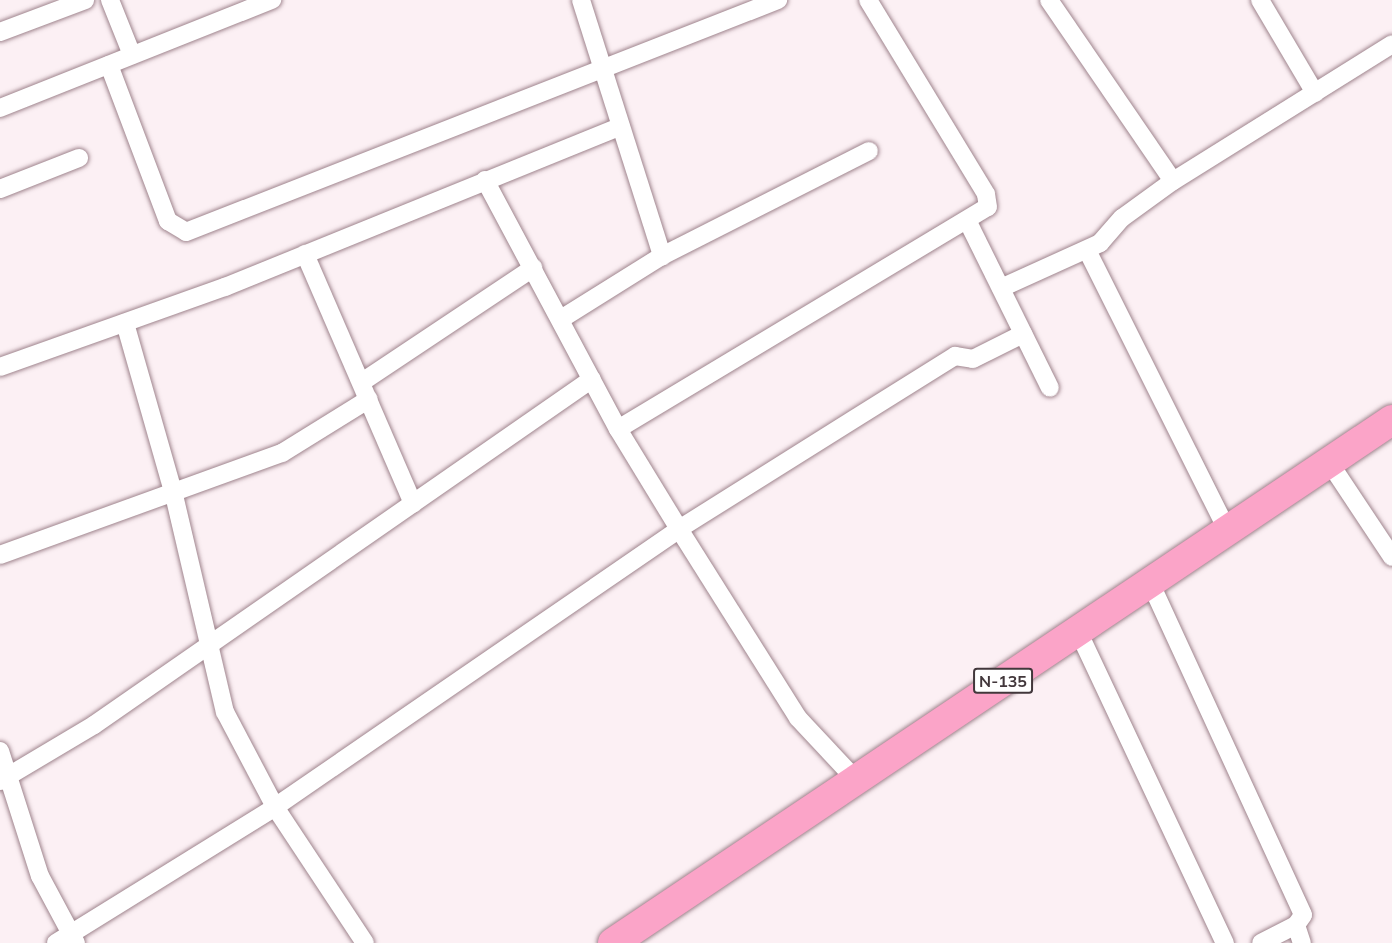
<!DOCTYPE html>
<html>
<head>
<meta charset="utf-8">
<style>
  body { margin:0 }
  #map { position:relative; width:1392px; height:943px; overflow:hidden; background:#fcf0f4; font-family:Mulish,sans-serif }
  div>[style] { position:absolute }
  .roads { filter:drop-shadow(0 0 2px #9f848d) drop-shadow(0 0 2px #9f848d) }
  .minor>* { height:18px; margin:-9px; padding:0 9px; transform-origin:9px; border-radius:9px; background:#fff }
  .trunk>* { height:30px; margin:-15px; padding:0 15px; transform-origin:15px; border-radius:15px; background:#fba4c8 }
  span { translate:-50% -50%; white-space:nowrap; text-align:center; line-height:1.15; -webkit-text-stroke:6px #fff; paint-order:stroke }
  .shield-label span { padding:2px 4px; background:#fff; border:2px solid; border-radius:4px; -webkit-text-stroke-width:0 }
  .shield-label { font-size:16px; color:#42373b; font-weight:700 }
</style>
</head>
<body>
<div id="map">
  <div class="roads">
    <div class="minor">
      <div style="left:110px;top:0;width:59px;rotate:68.2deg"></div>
      <div style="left:581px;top:0;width:269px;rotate:72.4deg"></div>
      <div style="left:1049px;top:0;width:219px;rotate:55.6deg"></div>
      <div style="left:1260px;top:0;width:108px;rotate:59.4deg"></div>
      <div style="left:0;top:32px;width:91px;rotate:-20.6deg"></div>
      <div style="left:109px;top:65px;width:167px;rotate:69.3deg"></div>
      <div style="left:168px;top:221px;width:21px;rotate:31deg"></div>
      <div style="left:186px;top:232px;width:636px;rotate:-21.4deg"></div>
      <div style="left:0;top:108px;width:293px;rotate:-21.7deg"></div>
      <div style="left:485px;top:180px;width:282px;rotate:61.9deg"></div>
      <div style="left:618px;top:429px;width:117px;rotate:58.6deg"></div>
      <div style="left:679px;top:529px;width:223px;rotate:57.8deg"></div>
      <div style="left:798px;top:718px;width:85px;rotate:46.9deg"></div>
      <div style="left:0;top:189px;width:85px;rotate:-21.4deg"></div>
      <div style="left:967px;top:220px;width:187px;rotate:63.7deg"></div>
      <div style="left:1087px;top:250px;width:313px;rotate:63.4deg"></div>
      <div style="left:305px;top:254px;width:272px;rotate:66.6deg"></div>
      <div style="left:1001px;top:288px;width:109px;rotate:-24.4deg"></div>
      <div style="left:1100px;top:243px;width:33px;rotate:-49deg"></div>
      <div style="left:1122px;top:218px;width:63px;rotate:-36deg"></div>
      <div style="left:1173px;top:181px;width:258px;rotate:-32deg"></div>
      <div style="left:561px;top:319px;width:119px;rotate:-32deg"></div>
      <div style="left:662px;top:256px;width:232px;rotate:-26.9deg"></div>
      <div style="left:125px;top:323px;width:179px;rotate:74.1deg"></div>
      <div style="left:174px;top:495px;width:223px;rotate:76.8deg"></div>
      <div style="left:225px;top:712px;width:107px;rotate:62.2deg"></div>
      <div style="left:275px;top:807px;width:163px;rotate:56.5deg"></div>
      <div style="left:0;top:367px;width:239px;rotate:-19.6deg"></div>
      <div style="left:225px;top:287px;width:427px;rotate:-22.1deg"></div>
      <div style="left:362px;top:382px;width:206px;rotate:-33.7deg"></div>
      <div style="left:618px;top:429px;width:431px;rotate:-31deg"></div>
      <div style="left:988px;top:207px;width:13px;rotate:-99deg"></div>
      <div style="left:986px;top:194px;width:227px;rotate:-121.3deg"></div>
      <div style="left:1329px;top:462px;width:114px;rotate:56.4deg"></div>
      <div style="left:0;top:555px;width:300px;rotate:-19.9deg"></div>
      <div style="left:282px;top:453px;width:102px;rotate:-31.8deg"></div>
      <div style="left:1150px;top:582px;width:366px;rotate:65.3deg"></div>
      <div style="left:1303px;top:915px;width:12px;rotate:125deg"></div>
      <div style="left:1296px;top:925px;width:39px;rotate:153deg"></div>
      <div style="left:1078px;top:631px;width:345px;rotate:64.8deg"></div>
      <div style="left:0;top:751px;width:131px;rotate:72.3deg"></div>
      <div style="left:40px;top:876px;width:76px;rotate:61.8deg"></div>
      <div style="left:0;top:781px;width:109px;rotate:-30.8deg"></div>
      <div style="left:94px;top:725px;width:606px;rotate:-34.79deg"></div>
      <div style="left:1296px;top:925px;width:19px;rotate:72deg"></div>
      <div style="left:56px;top:943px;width:258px;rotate:-31.8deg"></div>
      <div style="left:275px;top:807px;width:490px;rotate:-34.5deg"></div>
      <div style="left:679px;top:529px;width:326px;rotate:-32.1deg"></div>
      <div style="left:955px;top:356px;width:18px;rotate:9deg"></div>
      <div style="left:973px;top:359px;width:56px;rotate:-26.6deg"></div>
    </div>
    <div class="trunk">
      <div style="left:613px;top:943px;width:938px;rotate:-33.88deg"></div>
    </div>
  </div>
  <div class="shield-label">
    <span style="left:1003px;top:681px">N-135</span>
  </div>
</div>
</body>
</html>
